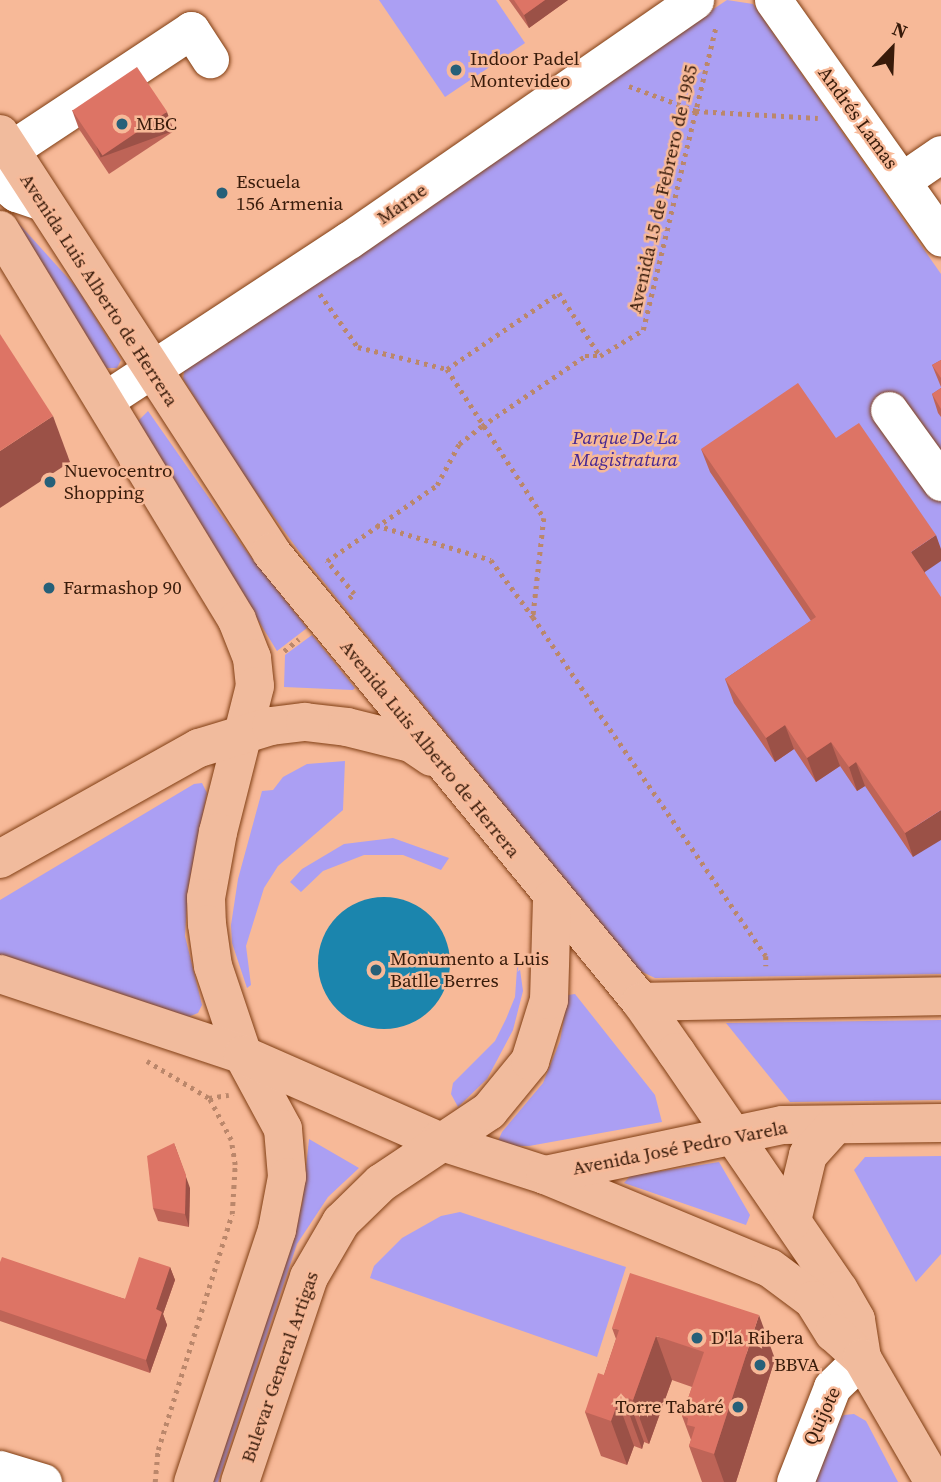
<!DOCTYPE html>
<html>
<head>
<meta charset="utf-8">
<style>
  body { margin:0 }
  #map { position:relative; width:941px; height:1482px; overflow:hidden; background:#f7b998; font-family:"Source Serif 4",serif }
  div>[style] { position:absolute }
  .green>* { inset:0; background:#ab9ff3 }
  .water>* { inset:0; background:#1b85ad }
  .round { border-radius:50% }
  .path>* { height:4.5px; margin-top:-2.25px; transform-origin:0; background:repeating-linear-gradient(90deg,#bb876b 0 3.5px,transparent 0 8.5px) }
  .roads { filter:drop-shadow(0 0 2px #803e13) drop-shadow(0 0 2px #803e13) }
  .minor>* { height:37px; margin:-18.5px; padding:0 18.5px; transform-origin:18.5px; border-radius:18.5px; background:#fff }
  .major>* { height:38px; margin:-19px; padding:0 19px; transform-origin:19px; border-radius:19px; background:#f1bb9d }
  .wall>* { inset:0; background:#be6457 }
  .shaded-wall>* { inset:0; background:#9b5147; transform-origin:0 0 }
  .building>* { inset:0; background:#dd7465; transform-origin:0 0 }
  .dots>* { width:19px; height:19px; translate:-50% -50%; box-sizing:border-box; border:4px solid #f7b998; border-radius:50% }
  span { translate:-50% -50%; white-space:nowrap; text-align:center; line-height:1.15; -webkit-text-stroke:5px #f7b998; paint-order:stroke }
  .poi-label { font-size:19px; color:#381b0a }
  .left { translate:0 -50%; text-align:left }
  .right { translate:-100% -50%; text-align:right }
  .street-label { font-size:19px; color:#381b0a }
  .park-label { font-size:19px; color:#462792; font-style:italic }
  .north { position:absolute; left:857px; top:14px; width:70px; height:70px; -webkit-text-stroke:5px #f7b998; paint-order:stroke; rotate:23deg; font-size:19px; font-weight:700; line-height:28px; text-align:center; color:#381b0a }
  .north::after { content:''; display:block; margin:auto; width:24px; height:32px; background:#381b0a; clip-path:polygon(50% 0,100% 100%,50% 72%,0 100%) }
</style>
</head>
<body>
<div id="map">
  <div class="green">
    <div style="clip-path:polygon(379px 0,496px 0,525px 43px,445px 97px)"></div>
    <div style="clip-path:polygon(727px 0,753px 4px,941px 274px,941px 974px,655px 978px,636px 969px,298px 550px,242px 473px,183px 379px,185px 365px,193px 356px)"></div>
    <div style="clip-path:polygon(12px 216px,77px 288px,121px 360px,117px 368px,104px 368px)"></div>
    <div style="clip-path:polygon(148px 411px,247px 552px,307px 628px,277px 651px,137px 422px)"></div>
    <div style="clip-path:polygon(312px 635px,355px 688px,353px 690px,284px 687px,285px 655px)"></div>
    <div style="clip-path:polygon(345px 761px,343px 810px,278px 866px,264px 888px,246px 946px,251px 985px,247px 988px,232px 943px,231px 925px,238px 879px,262px 791px,273px 790px,283px 777px,307px 764px)"></div>
    <div style="clip-path:polygon(202px 783px,207px 793px,188px 889px,185px 936px,202px 1005px,198px 1013px,188px 1017px,0 955px,0 900px,194px 784px)"></div>
    <div style="clip-path:polygon(393px 838px,449px 858px,441px 870px,403px 855px,364px 855px,323px 871px,301px 892px,290px 882px,302px 869px,344px 844px)"></div>
    <div style="clip-path:polygon(518px 955px,523px 991px,513px 1030px,487px 1079px,458px 1107px,451px 1094px,453px 1083px,495px 1041px,506px 1019px,515px 997px)"></div>
    <div style="clip-path:polygon(575px 994px,655px 1095px,662px 1122px,529px 1146px,503px 1146px,498px 1141px,502px 1132px,543px 1083px,560px 1041px,568px 995px)"></div>
    <div style="clip-path:polygon(941px 1020px,941px 1100px,790px 1102px,726px 1023px)"></div>
    <div style="clip-path:polygon(309px 1139px,359px 1168px,328px 1197px,297px 1244px,218px 1482px,213px 1482px,302px 1204px)"></div>
    <div style="clip-path:polygon(941px 1156px,941px 1254px,916px 1282px,854px 1170px,865px 1157px)"></div>
    <div style="clip-path:polygon(719px 1162px,750px 1215px,746px 1225px,624px 1183px,630px 1176px)"></div>
    <div style="clip-path:polygon(460px 1212px,626px 1267px,597px 1357px,370px 1278px,374px 1266px,402px 1238px,441px 1216px)"></div>
    <div style="clip-path:polygon(854px 1414px,866px 1421px,898px 1482px,814px 1482px,832px 1425px,844px 1415px)"></div>
  </div>
  <div class="water">
    <div class="round" style="left:318px;top:897px;width:132px;height:132px"></div>
  </div>
  <div class="path">
    <div style="left:629px;top:86px;width:72px;rotate:20.5deg"></div>
    <div style="left:696px;top:111px;width:122px;rotate:3.3deg"></div>
    <div style="left:320px;top:294px;width:65px;rotate:54.4deg"></div>
    <div style="left:358px;top:347px;width:92px;rotate:13.9deg"></div>
    <div style="left:447px;top:369px;width:178px;rotate:56.9deg"></div>
    <div style="left:544px;top:518px;width:100px;rotate:96.3deg"></div>
    <div style="left:533px;top:617px;width:411px;rotate:55.5deg"></div>
    <div style="left:766px;top:956px;width:10px;rotate:90deg"></div>
    <div style="left:447px;top:369px;width:135px;rotate:-34.2deg"></div>
    <div style="left:559px;top:293px;width:75px;rotate:56.9deg"></div>
    <div style="left:376px;top:525px;width:120px;rotate:16.9deg"></div>
    <div style="left:491px;top:560px;width:71px;rotate:53.6deg"></div>
    <div style="left:349px;top:598px;width:6px;rotate:-39deg"></div>
    <div style="left:354px;top:594px;width:43px;rotate:-129.3deg"></div>
    <div style="left:327px;top:561px;width:134px;rotate:-34.6deg"></div>
    <div style="left:437px;top:485px;width:47px;rotate:-61.8deg"></div>
    <div style="left:459px;top:444px;width:29px;rotate:-38deg"></div>
    <div style="left:482px;top:426px;width:125px;rotate:-34.2deg"></div>
    <div style="left:585px;top:356px;width:15px"></div>
    <div style="left:600px;top:356px;width:50px;rotate:-31.2deg"></div>
    <div style="left:643px;top:330px;width:314px;rotate:-76.5deg"></div>
    <div style="left:284px;top:651px;width:19px;rotate:-39deg"></div>
    <div style="left:147px;top:1061px;width:72px;rotate:30.8deg"></div>
    <div style="left:209px;top:1098px;width:20px;rotate:-9deg"></div>
    <div style="left:155px;top:1482px;width:32px;rotate:-85deg"></div>
    <div style="left:158px;top:1450px;width:247px;rotate:-72.6deg"></div>
    <div style="left:232px;top:1214px;width:49px;rotate:-86.5deg"></div>
    <div style="left:235px;top:1165px;width:25px;rotate:-99deg"></div>
    <div style="left:231px;top:1140px;width:47px;rotate:-117.6deg"></div>
  </div>
  <div class="roads">
    <div class="minor">
      <div style="left:773px;top:0;width:291px;rotate:54.7deg"></div>
      <div style="left:10px;top:150px;width:217px;rotate:-33.5deg"></div>
      <div style="left:191px;top:30px;width:35px;rotate:57deg"></div>
      <div style="left:0;top:180px;width:21px;rotate:39deg"></div>
      <div style="left:16px;top:193px;width:28px;rotate:19deg"></div>
      <div style="left:903px;top:180px;width:46px;rotate:-34.4deg"></div>
      <div style="left:105px;top:400px;width:292px;rotate:-33.3deg"></div>
      <div style="left:349px;top:240px;width:421px;rotate:-34.7deg"></div>
      <div style="left:889px;top:410px;width:89px;rotate:54.2deg"></div>
      <div style="left:0;top:1469px;width:45px;rotate:16.8deg"></div>
      <div style="left:795px;top:1482px;width:102px;rotate:-68.7deg"></div>
      <div style="left:832px;top:1387px;width:42px;rotate:-44deg"></div>
    </div>
    <div class="major">
      <div style="left:0;top:134px;width:498px;rotate:57deg"></div>
      <div style="left:271px;top:552px;width:583px;rotate:50.57deg"></div>
      <div style="left:641px;top:1002px;width:61px;rotate:55deg"></div>
      <div style="left:676px;top:1052px;width:288px;rotate:55.6deg"></div>
      <div style="left:839px;top:1290px;width:34px;rotate:60deg"></div>
      <div style="left:856px;top:1320px;width:38px;rotate:81deg"></div>
      <div style="left:0;top:230px;width:456px;rotate:58.7deg"></div>
      <div style="left:237px;top:620px;width:41px;rotate:68.5deg"></div>
      <div style="left:252px;top:658px;width:28px;rotate:84deg"></div>
      <div style="left:255px;top:686px;width:151px;rotate:104.2deg"></div>
      <div style="left:218px;top:832px;width:67px;rotate:100.3deg"></div>
      <div style="left:206px;top:898px;width:26px;rotate:88deg"></div>
      <div style="left:207px;top:924px;width:42px;rotate:81.9deg"></div>
      <div style="left:213px;top:966px;width:94px;rotate:71.4deg"></div>
      <div style="left:243px;top:1055px;width:84px;rotate:61.6deg"></div>
      <div style="left:283px;top:1129px;width:48px;rotate:85.2deg"></div>
      <div style="left:287px;top:1177px;width:54px;rotate:100.7deg"></div>
      <div style="left:277px;top:1230px;width:266px;rotate:108.4deg"></div>
      <div style="left:0;top:859px;width:228px;rotate:-29.2deg"></div>
      <div style="left:199px;top:748px;width:75px;rotate:-17deg"></div>
      <div style="left:271px;top:726px;width:34px;rotate:-7deg"></div>
      <div style="left:305px;top:722px;width:42px;rotate:6.8deg"></div>
      <div style="left:347px;top:727px;width:66px;rotate:14deg"></div>
      <div style="left:411px;top:743px;width:25px;rotate:34deg"></div>
      <div style="left:0;top:974px;width:256px;rotate:18.4deg"></div>
      <div style="left:243px;top:1055px;width:214px;rotate:23.7deg"></div>
      <div style="left:439px;top:1141px;width:111px;rotate:17.8deg"></div>
      <div style="left:545px;top:1175px;width:243px;rotate:22.5deg"></div>
      <div style="left:770px;top:1268px;width:54px;rotate:36.7deg"></div>
      <div style="left:813px;top:1300px;width:39px;rotate:58deg"></div>
      <div style="left:834px;top:1333px;width:38px;rotate:42deg"></div>
      <div style="left:862px;top:1358px;width:143px;rotate:59.9deg"></div>
      <div style="left:641px;top:1002px;width:300px;rotate:-1.1deg"></div>
      <div style="left:545px;top:1175px;width:243px;rotate:-11.9deg"></div>
      <div style="left:783px;top:1125px;width:158px;rotate:-0.7deg"></div>
      <div style="left:792px;top:1221px;width:68px;rotate:-76.4deg"></div>
      <div style="left:808px;top:1155px;width:39px;rotate:-48deg"></div>
      <div style="left:240px;top:1482px;width:216px;rotate:-71.4deg"></div>
      <div style="left:309px;top:1277px;width:64px;rotate:-59.8deg"></div>
      <div style="left:341px;top:1222px;width:56px;rotate:-44.3deg"></div>
      <div style="left:381px;top:1183px;width:130px;rotate:-33.7deg"></div>
      <div style="left:489px;top:1111px;width:65px;rotate:-50.6deg"></div>
      <div style="left:530px;top:1061px;width:64px;rotate:-72.7deg"></div>
      <div style="left:549px;top:1000px;width:101px;rotate:-88.3deg"></div>
    </div>
  </div>
  <div class="wall">
    <div style="clip-path:polygon(509px 0,568px 0,529px 28px)"></div>
    <div style="clip-path:polygon(72px 110px,174px 131px,109px 174px,79px 129px)"></div>
    <div style="clip-path:polygon(941px 360px,941px 387px,932px 365px)"></div>
    <div style="clip-path:polygon(941px 388px,941px 417px,938px 413px,932px 394px)"></div>
    <div style="clip-path:polygon(701px 449px,925px 572px,913px 857px,865px 786px,857px 791px,840px 766px,816px 782px,794px 749px,775px 762px,734px 703px,725px 679px,811px 621px,710px 472px)"></div>
    <div style="clip-path:polygon(190px 1188px,189px 1227px,158px 1221px,153px 1208px)"></div>
    <div style="clip-path:polygon(0 1262px,125px 1299px,170px 1267px,175px 1280px,163px 1314px,167px 1325px,150px 1373px,0 1321px)"></div>
    <div style="clip-path:polygon(612px 1328px,775px 1359px,736px 1482px,702px 1482px,689px 1446px,691px 1440px,682px 1416px,692px 1387px,672px 1380px,649px 1444px,644px 1442px,642px 1449px,634px 1446px,627px 1465px,601px 1456px,585px 1412px,604px 1375px,616px 1339px)"></div>
  </div>
  <div class="shaded-wall">
    <div style="clip-path:polygon(545px 0,568px 0,529px 28px,524px 15px)"></div>
    <div style="left:167px;top:112px;width:20px;height:78px;rotate:70deg"></div>
    <div style="clip-path:polygon(53px 416px,70px 462px,0 508px,0 451px)"></div>
    <div style="clip-path:polygon(936px 535px,941px 549px,941px 561px,919px 576px,911px 552px)"></div>
    <div style="clip-path:polygon(785px 725px,794px 749px,775px 762px,766px 738px)"></div>
    <div style="clip-path:polygon(831px 742px,840px 766px,816px 782px,807px 758px)"></div>
    <div style="clip-path:polygon(856px 762px,865px 786px,857px 791px,849px 767px)"></div>
    <div style="clip-path:polygon(941px 810px,941px 840px,913px 857px,905px 833px)"></div>
    <div style="clip-path:polygon(174px 1143px,190px 1188px,189px 1227px,185px 1214px)"></div>
    <div style="clip-path:polygon(170px 1267px,175px 1280px,163px 1314px,167px 1325px,150px 1373px,146px 1360px,156px 1309px)"></div>
    <div style="clip-path:polygon(759px 1315px,775px 1359px,736px 1482px,724px 1482px,714px 1454px)"></div>
    <div style="clip-path:polygon(656px 1336px,672px 1380px,649px 1444px,633px 1400px)"></div>
    <div style="clip-path:polygon(628px 1398px,644px 1442px,642px 1449px,626px 1405px)"></div>
    <div style="clip-path:polygon(618px 1402px,634px 1446px,627px 1465px,611px 1421px)"></div>
  </div>
  <div class="building">
    <div style="clip-path:polygon(514px 0,545px 0,524px 15px)"></div>
    <div style="left:137px;top:67px;width:54px;height:78px;rotate:56deg"></div>
    <div style="clip-path:polygon(0 334px,53px 416px,0 451px)"></div>
    <div style="clip-path:polygon(941px 360px,941px 378px,932px 365px)"></div>
    <div style="clip-path:polygon(798px 383px,836px 438px,859px 423px,936px 535px,911px 552px,941px 597px,941px 810px,905px 833px,856px 762px,849px 767px,831px 742px,807px 758px,785px 725px,766px 738px,725px 679px,816px 617px,701px 449px)"></div>
    <div style="clip-path:polygon(941px 388px,941px 409px,932px 394px)"></div>
    <div style="clip-path:polygon(174px 1143px,186px 1175px,185px 1214px,153px 1208px,147px 1156px)"></div>
    <div style="clip-path:polygon(2px 1257px,125px 1299px,139px 1257px,170px 1267px,156px 1309px,162px 1312px,146px 1360px,0 1310px,0 1262px)"></div>
    <div style="clip-path:polygon(630px 1273px,759px 1315px,714px 1454px,689px 1446px,695px 1427px,687px 1425px,688px 1418px,682px 1416px,704px 1352px,656px 1336px,633px 1400px,628px 1398px,626px 1405px,618px 1402px,611px 1421px,585px 1412px,598px 1373px,604px 1375px,619px 1330px,612px 1328px)"></div>
  </div>
  <div class="dots">
    <div style="left:456px;top:70px;background:#266079"></div>
    <div style="left:122px;top:124px;background:#266079"></div>
    <div style="left:222px;top:193px;background:#266079"></div>
    <div style="left:50px;top:482px;background:#266079"></div>
    <div style="left:49px;top:588px;background:#266079"></div>
    <div style="left:376px;top:970px;background:#266079"></div>
    <div style="left:697px;top:1338px;background:#266079"></div>
    <div style="left:760px;top:1365px;background:#266079"></div>
    <div style="left:738px;top:1407px;background:#266079"></div>
  </div>
  <div class="poi-label">
    <span class="left" style="left:470px;top:70px">Indoor Padel<br>Montevideo</span>
    <span class="left" style="left:136px;top:124px">MBC</span>
    <span class="left" style="left:236px;top:193px">Escuela<br>156 Armenia</span>
    <span class="left" style="left:64px;top:482px">Nuevocentro<br>Shopping</span>
    <span class="left" style="left:63px;top:588px">Farmashop 90</span>
    <span class="left" style="left:390px;top:970px">Monumento a Luis<br>Batlle Berres</span>
    <span class="left" style="left:711px;top:1338px">D'la Ribera</span>
    <span class="left" style="left:774px;top:1365px">BBVA</span>
    <span class="right" style="left:724px;top:1407px">Torre Tabaré</span>
  </div>
  <div class="street-label">
    <span style="left:858px;top:118px;rotate:54deg">Andrés Lamas</span>
    <span style="left:663px;top:189px;rotate:-77deg">Avenida 15 de Febrero de 1985</span>
    <span style="left:402px;top:204px;rotate:-35deg">Marne</span>
    <span style="left:99px;top:290px;rotate:57deg">Avenida Luis Alberto de Herrera</span>
    <span style="left:430px;top:749px;rotate:51deg">Avenida Luis Alberto de Herrera</span>
    <span style="left:680px;top:1148px;rotate:-11deg">Avenida José Pedro Varela</span>
    <span style="left:280px;top:1367px;rotate:-71deg">Bulevar General Artigas</span>
    <span style="left:822px;top:1416px;rotate:-65deg">Quijote</span>
  </div>
  <div class="park-label">
    <span style="left:625px;top:449px">Parque De La<br>Magistratura</span>
  </div>
  <div class="north">N</div>
</div>
</body>
</html>
